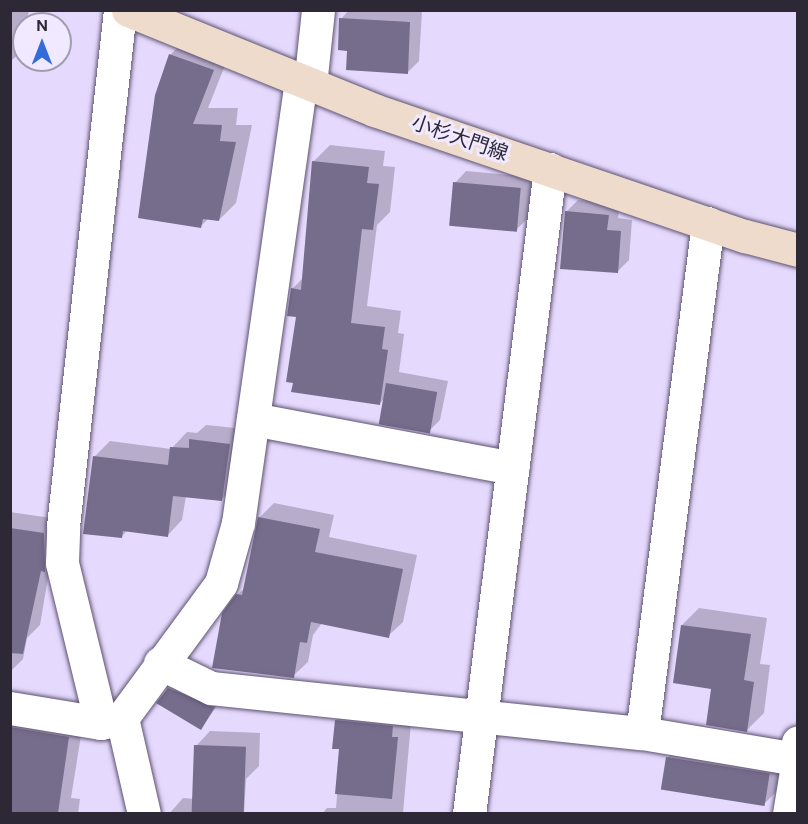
<!DOCTYPE html>
<html>
<head>
<meta charset="utf-8">
<style>
  body { margin:0 }
  #map { position:relative; width:808px; height:824px; overflow:hidden; background:#e5d9fd; font-family:"DM Sans","Noto Sans JP",sans-serif }
  div>[style] { position:absolute }
  .shadow>* { inset:0; background:#0003 }
  .building>* { inset:0; background:#766c8b; transform-origin:0 0 }
  .roads { filter:drop-shadow(0 0 2px #5c5270) drop-shadow(0 0 2px #5c5270) }
  .minor>* { height:33px; margin:-16.5px; padding:0 16.5px; transform-origin:16.5px; border-radius:16.5px; background:#fff }
  .secondary>* { height:33px; margin:-16.5px; padding:0 16.5px; transform-origin:16.5px; border-radius:16.5px; background:#eedbcc }
  span { translate:-50% -50%; white-space:nowrap; text-align:center; line-height:1.15; -webkit-text-stroke:6px #f0e9ff; paint-order:stroke }
  .street-label { font-size:20px; color:#2d2836 }
  .frame { position:absolute; inset:0; border:12px solid #2d2836; pointer-events:none }
  .north { position:absolute; left:12px; top:12px; width:60px; height:60px; box-sizing:border-box; background:#f0e9ff; border:2px solid #a29caf; border-radius:50%; rotate:0deg; font-size:16px; font-weight:700; line-height:24px; text-align:center; color:#2d2836 }
  .north::after { content:''; display:block; margin:auto; width:21px; height:27px; background:#346bda; clip-path:polygon(50% 0,100% 100%,50% 72%,0 100%) }
</style>
</head>
<body>
<div id="map">
  <div class="shadow">
    <div style="clip-path:polygon(10px 10px,29px 10px,21px 52px,10px 62px)"></div>
    <div style="clip-path:polygon(349px 10px,422px 11px,419px 61px,407px 73px,349px 50px,341px 19px)"></div>
    <div style="clip-path:polygon(187px 38px,230px 53px,208px 108px,238px 108px,236px 125px,252px 125px,236px 203px,219px 220px,209px 218px,201px 226px,170px 55px)"></div>
    <div style="clip-path:polygon(330px 145px,385px 151px,383px 166px,395px 167px,390px 212px,377px 225px,367px 306px,401px 311px,398px 333px,404px 334px,399px 372px,448px 381px,440px 420px,428px 432px,384px 399px,380px 403px,297px 316px,292px 289px,304px 277px,313px 162px)"></div>
    <div style="clip-path:polygon(466px 171px,532px 177px,528px 218px,516px 230px,455px 183px)"></div>
    <div style="clip-path:polygon(578px 200px,620px 203px,618px 218px,632px 220px,629px 260px,617px 272px,566px 212px)"></div>
    <div style="clip-path:polygon(206px 425px,245px 429px,237px 484px,222px 499px,186px 496px,182px 520px,167px 536px,128px 530px,121px 537px,95px 456px,110px 441px,171px 449px,187px 432px,197px 433px)"></div>
    <div style="clip-path:polygon(274px 503px,334px 515px,329px 537px,417px 555px,403px 622px,388px 636px,322px 623px,313px 635px,308px 662px,293px 676px,237px 595px,246px 587px,260px 517px)"></div>
    <div style="clip-path:polygon(10px 512px,58px 519px,40px 625px,27px 638px,23px 659px,10px 672px)"></div>
    <div style="clip-path:polygon(699px 608px,767px 618px,760px 664px,770px 665px,764px 713px,747px 730px,713px 688px,682px 625px)"></div>
    <div style="clip-path:polygon(181px 677px,225px 695px,201px 728px,169px 689px)"></div>
    <div style="clip-path:polygon(350px 706px,411px 723px,403px 813px,457px 814px,322px 814px,327px 808px,336px 808px,341px 748px,336px 720px)"></div>
    <div style="clip-path:polygon(10px 710px,83px 723px,71px 798px,80px 799px,78px 814px,10px 814px)"></div>
    <div style="clip-path:polygon(210px 731px,260px 733px,259px 766px,246px 779px,244px 814px,169px 814px,183px 798px,195px 799px,196px 746px)"></div>
    <div style="clip-path:polygon(679px 746px,781px 762px,777px 791px,765px 803px,667px 758px)"></div>
  </div>
  <div class="building">
    <div style="clip-path:polygon(339px 18px,410px 22px,408px 74px,346px 70px,347px 51px,338px 50px)"></div>
    <div style="clip-path:polygon(169px 54px,214px 70px,193px 124px,222px 125px,220px 141px,236px 142px,219px 221px,203px 219px,201px 228px,138px 218px,155px 95px)"></div>
    <div style="clip-path:polygon(312px 161px,369px 167px,367px 183px,379px 184px,373px 230px,362px 229px,351px 323px,385px 327px,382px 349px,388px 350px,380px 405px,291px 392px,293px 383px,286px 382px,296px 317px,287px 316px,291px 288px,301px 290px)"></div>
    <div style="left:453px;top:182px;width:68px;height:44px;rotate:5deg"></div>
    <div style="clip-path:polygon(565px 211px,609px 215px,607px 230px,621px 231px,618px 273px,560px 269px)"></div>
    <div style="left:386px;top:383px;width:52px;height:42px;rotate:10deg"></div>
    <div style="clip-path:polygon(189px 439px,230px 444px,222px 501px,173px 496px,168px 537px,123px 531px,122px 538px,83px 534px,93px 456px,168px 465px,170px 447px,189px 448px)"></div>
    <div style="clip-path:polygon(258px 517px,320px 529px,315px 552px,403px 569px,389px 638px,311px 622px,307px 643px,300px 642px,294px 678px,212px 668px,222px 613px,236px 594px,242px 595px)"></div>
    <div style="clip-path:polygon(10px 528px,44px 533px,45px 572px,41px 571px,23px 654px,10px 653px)"></div>
    <div style="clip-path:polygon(681px 625px,751px 634px,744px 680px,754px 682px,747px 732px,706px 725px,711px 689px,673px 683px)"></div>
    <div style="clip-path:polygon(168px 688px,215px 707px,201px 730px,156px 703px)"></div>
    <div style="clip-path:polygon(335px 720px,393px 726px,392px 737px,398px 737px,392px 799px,335px 794px,339px 749px,332px 749px)"></div>
    <div style="clip-path:polygon(10px 727px,69px 737px,58px 813px,10px 813px)"></div>
    <div style="left:194px;top:745px;width:52px;height:68px;rotate:2deg"></div>
    <div style="left:666px;top:757px;width:105px;height:33px;rotate:9deg"></div>
  </div>
  <div class="roads">
    <div class="minor">
      <div style="left:310px;top:85px;width:75px;rotate:-83.9deg"></div>
      <div style="left:253px;top:419px;width:264px;rotate:10.7deg"></div>
      <div style="left:160px;top:663px;width:57px;rotate:26.1deg"></div>
      <div style="left:211px;top:688px;width:433px;rotate:6deg"></div>
      <div style="left:642px;top:733px;width:514px;rotate:-82.63deg"></div>
      <div style="left:10px;top:708px;width:92px;rotate:9.4deg"></div>
      <div style="left:101px;top:723px;width:22px;rotate:-13deg"></div>
      <div style="left:122px;top:718px;width:167px;rotate:-53.7deg"></div>
      <div style="left:221px;top:583px;width:62px;rotate:-74.2deg"></div>
      <div style="left:238px;top:523px;width:446px;rotate:-81.9deg"></div>
      <div style="left:122px;top:718px;width:98px;rotate:77.1deg"></div>
      <div style="left:101px;top:723px;width:165px;rotate:-103.7deg"></div>
      <div style="left:62px;top:563px;width:37px;rotate:-88deg"></div>
      <div style="left:63px;top:526px;width:519px;rotate:-83.7deg"></div>
      <div style="left:642px;top:733px;width:155px;rotate:9.6deg"></div>
      <div style="left:795px;top:759px;width:17px;rotate:-80deg"></div>
      <div style="left:469px;top:814px;width:650px;rotate:-82.84deg"></div>
      <div style="left:789px;top:814px;width:56px;rotate:-80.7deg"></div>
    </div>
    <div class="secondary">
      <div style="left:128px;top:10px;width:266px;rotate:22.1deg"></div>
      <div style="left:374px;top:110px;width:392px;rotate:18.8deg"></div>
      <div style="left:745px;top:236px;width:55px;rotate:14.8deg"></div>
    </div>
  </div>
  <div class="street-label">
    <span style="left:460px;top:138px;rotate:19deg">小杉大門線</span>
  </div>
  <div class="frame"></div>
  <div class="north">N</div>
</div>
</body>
</html>
